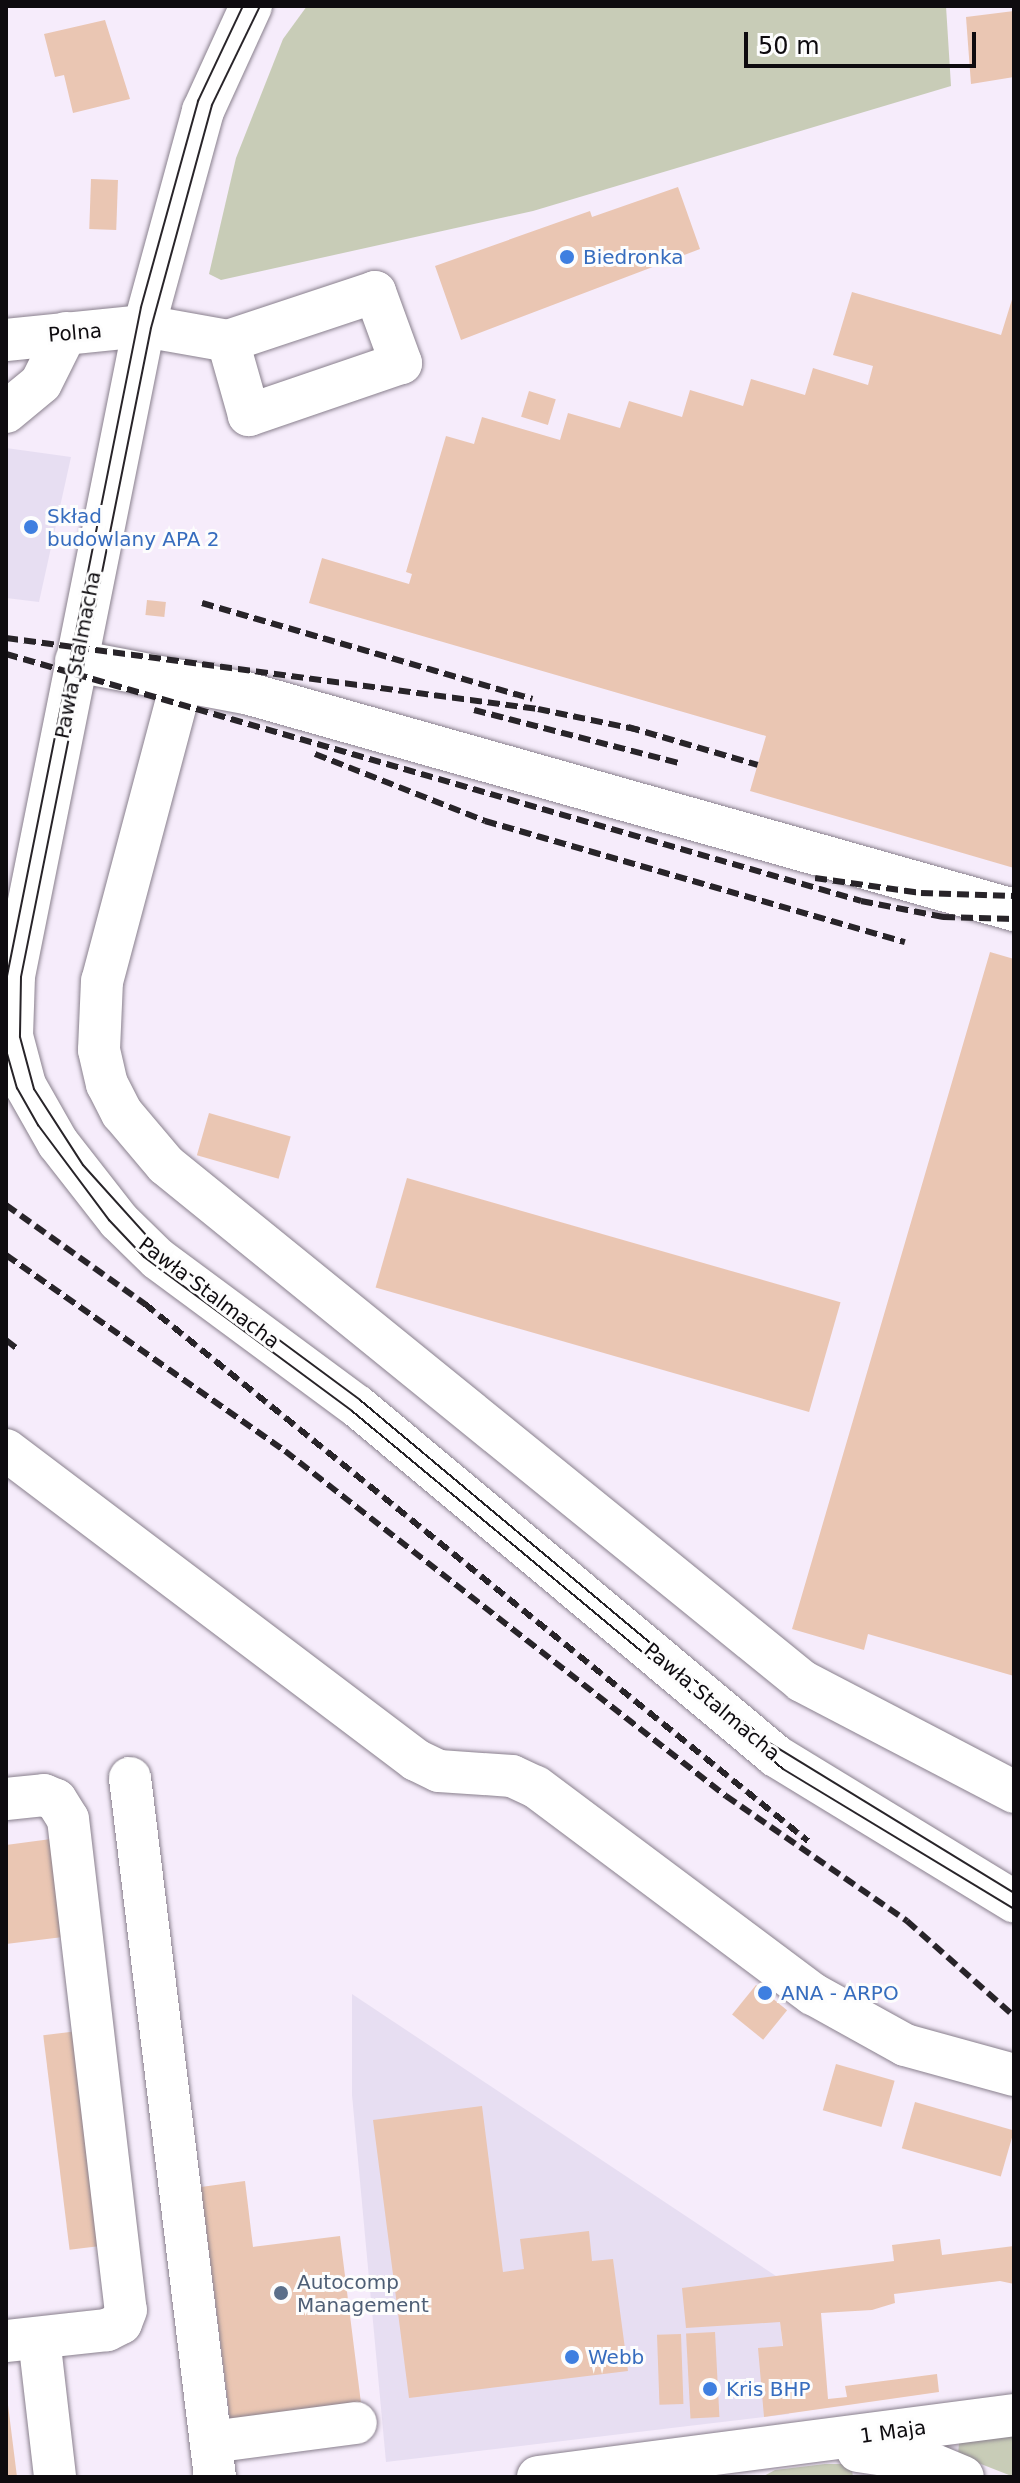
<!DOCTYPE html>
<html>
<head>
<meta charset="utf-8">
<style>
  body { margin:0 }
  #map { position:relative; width:1020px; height:2483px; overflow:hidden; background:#f6ecfb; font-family:"DejaVu Sans",sans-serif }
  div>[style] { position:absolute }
  .commercial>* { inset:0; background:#e7def2 }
  .green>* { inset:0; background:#c8ccb7 }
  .building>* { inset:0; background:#eac6b3; transform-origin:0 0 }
  .roads { filter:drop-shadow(0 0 2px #89808d) drop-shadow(0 0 2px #89808d) }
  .minor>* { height:42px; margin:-21px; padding:0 21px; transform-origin:21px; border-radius:21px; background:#fff }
  .tram>* { height:2px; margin:-1px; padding:0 1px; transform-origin:1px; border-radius:1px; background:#282429 }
  .rail>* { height:6px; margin-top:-3px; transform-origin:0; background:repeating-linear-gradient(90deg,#282429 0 12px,transparent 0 18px) }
  .dots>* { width:22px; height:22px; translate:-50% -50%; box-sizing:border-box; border:4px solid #fdfdfd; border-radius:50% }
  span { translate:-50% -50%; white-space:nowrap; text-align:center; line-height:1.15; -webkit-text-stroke:6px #fdfdfd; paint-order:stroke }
  .shop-label { font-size:20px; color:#366cbe }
  .left { translate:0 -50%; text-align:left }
  .street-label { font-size:20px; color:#0e0b0f }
  .service-label { font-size:20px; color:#4e5e75 }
  .frame { position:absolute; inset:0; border:8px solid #0e0b0f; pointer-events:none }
  .scale { position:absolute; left:744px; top:32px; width:232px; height:36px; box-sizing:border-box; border:4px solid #0e0b0f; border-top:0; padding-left:10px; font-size:24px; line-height:28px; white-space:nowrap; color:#0e0b0f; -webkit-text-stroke:6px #fdfdfd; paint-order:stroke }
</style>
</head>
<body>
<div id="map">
  <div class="commercial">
    <div style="clip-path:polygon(6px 448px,71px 457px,39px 602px,6px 598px)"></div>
    <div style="clip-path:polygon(352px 1994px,776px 2276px,789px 2414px,386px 2462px,352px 2095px)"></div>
  </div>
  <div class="green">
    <div style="clip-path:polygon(307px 6px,946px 6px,951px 86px,533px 211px,221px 280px,209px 274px,236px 158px,283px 39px)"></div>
    <div style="clip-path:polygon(1014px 2434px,1014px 2477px,958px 2455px,959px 2443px)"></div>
    <div style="clip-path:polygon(825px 2464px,851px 2464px,853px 2477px,762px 2477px,775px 2470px)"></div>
  </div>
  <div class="building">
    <div style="clip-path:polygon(1014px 11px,1014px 77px,971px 84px,966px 17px)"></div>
    <div style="clip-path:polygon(105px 20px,130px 99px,73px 113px,64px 75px,55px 77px,44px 34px)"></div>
    <div style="left:91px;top:179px;width:27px;height:50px;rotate:2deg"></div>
    <div style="clip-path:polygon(678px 187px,700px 249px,461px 340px,435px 266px,590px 211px,592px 217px)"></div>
    <div style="clip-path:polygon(852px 292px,1001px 335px,1014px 293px,1014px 868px,750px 791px,766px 736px,309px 603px,322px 558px,409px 584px,412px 574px,406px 572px,446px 436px,474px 444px,482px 417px,560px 440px,568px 413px,620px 428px,629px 401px,682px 417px,690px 390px,743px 406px,751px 379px,805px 395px,813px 368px,868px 385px,873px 366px,833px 355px)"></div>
    <div style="left:529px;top:391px;width:28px;height:27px;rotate:17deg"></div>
    <div style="left:147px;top:600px;width:19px;height:15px;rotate:6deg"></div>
    <div style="clip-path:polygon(990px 952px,1014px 959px,1014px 1676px,868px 1634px,864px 1650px,792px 1629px)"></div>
    <div style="left:209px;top:1113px;width:85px;height:44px;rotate:16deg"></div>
    <div style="left:407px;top:1178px;width:451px;height:114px;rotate:16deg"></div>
    <div style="clip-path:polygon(51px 1839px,63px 1937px,6px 1944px,6px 1845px)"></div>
    <div style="left:756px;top:1985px;width:40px;height:38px;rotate:39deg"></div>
    <div style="left:78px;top:2031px;width:216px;height:35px;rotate:83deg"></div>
    <div style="left:836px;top:2064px;width:61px;height:48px;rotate:16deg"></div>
    <div style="left:915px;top:2102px;width:103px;height:48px;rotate:16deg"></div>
    <div style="clip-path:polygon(482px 2106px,503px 2272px,524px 2269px,520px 2239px,589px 2231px,592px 2261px,613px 2259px,628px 2371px,409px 2398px,373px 2120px)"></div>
    <div style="clip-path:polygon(245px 2181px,253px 2247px,340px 2236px,361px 2403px,230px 2419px,201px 2187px)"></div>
    <div style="clip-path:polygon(940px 2239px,942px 2255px,1014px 2246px,1014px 2284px,1000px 2281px,894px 2294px,895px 2303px,872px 2310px,821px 2313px,828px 2399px,847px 2397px,845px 2386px,937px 2374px,939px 2392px,764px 2417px,758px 2348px,783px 2346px,780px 2322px,686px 2328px,682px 2288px,894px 2261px,892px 2245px)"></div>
    <div style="left:715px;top:2332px;width:85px;height:29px;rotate:87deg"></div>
    <div style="left:681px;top:2334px;width:70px;height:24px;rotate:88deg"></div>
    <div style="clip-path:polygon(6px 2405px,8px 2405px,17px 2477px,6px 2477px)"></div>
  </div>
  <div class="roads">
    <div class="minor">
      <div style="left:251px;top:6px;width:115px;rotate:114.6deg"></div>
      <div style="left:203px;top:111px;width:223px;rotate:105.3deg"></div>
      <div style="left:144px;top:326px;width:663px;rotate:101.31deg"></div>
      <div style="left:14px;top:976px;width:60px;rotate:91.9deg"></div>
      <div style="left:12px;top:1036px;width:51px;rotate:75.1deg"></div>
      <div style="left:25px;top:1085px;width:67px;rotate:60.4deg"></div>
      <div style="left:58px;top:1143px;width:99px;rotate:52deg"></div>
      <div style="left:119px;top:1221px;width:54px;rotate:44.3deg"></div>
      <div style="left:158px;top:1259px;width:247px;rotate:36.5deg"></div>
      <div style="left:357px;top:1406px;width:546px;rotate:39.87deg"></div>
      <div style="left:776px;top:1756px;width:279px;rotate:31.4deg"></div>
      <div style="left:6px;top:340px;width:139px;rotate:-5.8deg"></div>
      <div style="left:144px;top:326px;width:85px;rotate:10.1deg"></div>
      <div style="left:228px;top:341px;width:155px;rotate:-18.4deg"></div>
      <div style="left:375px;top:292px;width:76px;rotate:69.9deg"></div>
      <div style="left:401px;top:363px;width:161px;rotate:161.1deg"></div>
      <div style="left:249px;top:415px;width:77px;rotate:-105.8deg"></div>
      <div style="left:6px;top:412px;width:45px;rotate:-39.6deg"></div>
      <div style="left:41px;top:383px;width:56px;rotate:-63.4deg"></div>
      <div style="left:76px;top:661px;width:173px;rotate:10.7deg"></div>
      <div style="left:246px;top:693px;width:798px;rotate:15.78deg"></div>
      <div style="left:182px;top:681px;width:310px;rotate:104.9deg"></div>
      <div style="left:102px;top:981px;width:69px;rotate:92.5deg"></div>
      <div style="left:99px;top:1050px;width:35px;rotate:77deg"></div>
      <div style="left:107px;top:1084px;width:33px;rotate:63deg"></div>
      <div style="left:122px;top:1113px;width:68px;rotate:49.8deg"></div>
      <div style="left:166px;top:1165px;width:819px;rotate:39.05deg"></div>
      <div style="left:802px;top:1681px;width:239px;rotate:27.6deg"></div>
      <div style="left:6px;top:1450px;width:514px;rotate:37.09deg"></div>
      <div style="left:416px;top:1760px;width:25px;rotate:26deg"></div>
      <div style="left:439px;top:1771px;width:73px;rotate:3.9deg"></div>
      <div style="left:512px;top:1776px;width:26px;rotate:25deg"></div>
      <div style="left:536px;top:1787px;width:346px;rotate:36.8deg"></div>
      <div style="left:813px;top:1994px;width:105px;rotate:29deg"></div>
      <div style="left:905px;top:2045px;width:113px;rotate:15.4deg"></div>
      <div style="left:130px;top:1778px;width:704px;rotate:83.07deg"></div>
      <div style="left:6px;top:1799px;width:38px;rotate:-6deg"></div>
      <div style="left:44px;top:1795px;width:13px;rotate:23deg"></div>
      <div style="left:56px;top:1800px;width:22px;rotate:58deg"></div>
      <div style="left:68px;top:1819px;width:494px;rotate:83.3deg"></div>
      <div style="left:126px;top:2310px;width:14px;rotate:111deg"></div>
      <div style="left:121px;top:2323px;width:16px;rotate:153deg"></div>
      <div style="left:107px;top:2330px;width:102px;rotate:173.8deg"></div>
      <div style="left:39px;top:2338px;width:140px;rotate:83.4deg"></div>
      <div style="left:211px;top:2442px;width:146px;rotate:-7.5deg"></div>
      <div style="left:858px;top:2451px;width:68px;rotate:8.5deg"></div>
      <div style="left:925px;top:2461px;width:41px;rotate:22.8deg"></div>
      <div style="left:538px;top:2477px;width:480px;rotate:-7.4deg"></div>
    </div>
  </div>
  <div class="tram">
    <div style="left:260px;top:6px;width:110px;rotate:115.9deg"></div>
    <div style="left:212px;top:105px;width:231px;rotate:105.3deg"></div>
    <div style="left:151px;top:328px;width:662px;rotate:101.33deg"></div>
    <div style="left:21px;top:977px;width:60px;rotate:91deg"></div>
    <div style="left:20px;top:1037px;width:54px;rotate:74.9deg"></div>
    <div style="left:34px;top:1089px;width:90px;rotate:57.2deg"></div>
    <div style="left:83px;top:1165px;width:120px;rotate:48deg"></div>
    <div style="left:163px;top:1254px;width:245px;rotate:36.5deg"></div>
    <div style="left:360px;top:1400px;width:536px;rotate:39.93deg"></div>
    <div style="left:771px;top:1744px;width:285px;rotate:31.5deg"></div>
    <div style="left:6px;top:981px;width:687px;rotate:-78.67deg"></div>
    <div style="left:141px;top:307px;width:214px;rotate:-74.5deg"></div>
    <div style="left:198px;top:101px;width:105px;rotate:-64.7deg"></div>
    <div style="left:6px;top:1050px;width:40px;rotate:74deg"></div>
    <div style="left:17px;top:1088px;width:43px;rotate:60.4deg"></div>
    <div style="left:38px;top:1125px;width:119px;rotate:53.2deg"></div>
    <div style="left:109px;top:1220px;width:51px;rotate:46.6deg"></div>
    <div style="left:144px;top:1257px;width:259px;rotate:36.5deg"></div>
    <div style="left:352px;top:1411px;width:560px;rotate:39.71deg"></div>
    <div style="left:783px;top:1769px;width:270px;rotate:31.2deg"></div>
  </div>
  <div class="rail">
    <div style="left:202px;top:603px;width:344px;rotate:16.2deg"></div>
    <div style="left:6px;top:638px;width:537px;rotate:7.6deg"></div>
    <div style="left:538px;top:709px;width:103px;rotate:11.7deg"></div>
    <div style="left:6px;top:654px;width:890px;rotate:16.11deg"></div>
    <div style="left:861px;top:901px;width:84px;rotate:11deg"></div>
    <div style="left:943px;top:917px;width:71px;rotate:1.6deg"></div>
    <div style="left:474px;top:710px;width:212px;rotate:14.5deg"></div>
    <div style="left:628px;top:727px;width:135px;rotate:16.3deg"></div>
    <div style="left:315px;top:754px;width:183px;rotate:21.5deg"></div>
    <div style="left:485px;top:821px;width:437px;rotate:16.1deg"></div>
    <div style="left:815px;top:878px;width:107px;rotate:8.1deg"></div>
    <div style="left:921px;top:893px;width:93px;rotate:1.8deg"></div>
    <div style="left:6px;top:1205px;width:171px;rotate:35.5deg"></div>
    <div style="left:145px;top:1304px;width:853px;rotate:39.01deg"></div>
    <div style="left:6px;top:1255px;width:341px;rotate:35.1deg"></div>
    <div style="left:285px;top:1451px;width:560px;rotate:38.04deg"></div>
    <div style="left:726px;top:1796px;width:220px;rotate:34.6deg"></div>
    <div style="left:907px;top:1921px;width:143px;rotate:41.6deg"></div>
    <div style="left:6px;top:1340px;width:16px;rotate:38deg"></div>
  </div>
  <div class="dots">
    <div style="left:567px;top:257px;background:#3f7fe0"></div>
    <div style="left:31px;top:527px;background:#3f7fe0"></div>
    <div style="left:765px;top:1993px;background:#3f7fe0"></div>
    <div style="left:281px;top:2293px;background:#5c6f8a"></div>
    <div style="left:572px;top:2357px;background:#3f7fe0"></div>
    <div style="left:710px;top:2389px;background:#3f7fe0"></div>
  </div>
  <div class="shop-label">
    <span class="left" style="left:583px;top:257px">Biedronka</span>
    <span class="left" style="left:47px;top:528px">Skład<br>budowlany APA 2</span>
    <span class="left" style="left:781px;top:1993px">ANA - ARPO</span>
    <span class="left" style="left:588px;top:2357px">Webb</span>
    <span class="left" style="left:726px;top:2389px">Kris BHP</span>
  </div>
  <div class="street-label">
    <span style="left:75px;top:333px;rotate:-5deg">Polna</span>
    <span style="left:78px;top:655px;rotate:-79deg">Pawła Stalmacha</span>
    <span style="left:209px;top:1293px;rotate:37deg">Pawła Stalmacha</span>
    <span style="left:712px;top:1702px;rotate:40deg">Pawła Stalmacha</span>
    <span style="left:893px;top:2432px;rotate:-8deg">1 Maja</span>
  </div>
  <div class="service-label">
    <span class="left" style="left:297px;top:2294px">Autocomp<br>Management</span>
  </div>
  <div class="frame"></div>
  <div class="scale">50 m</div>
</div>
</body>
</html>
